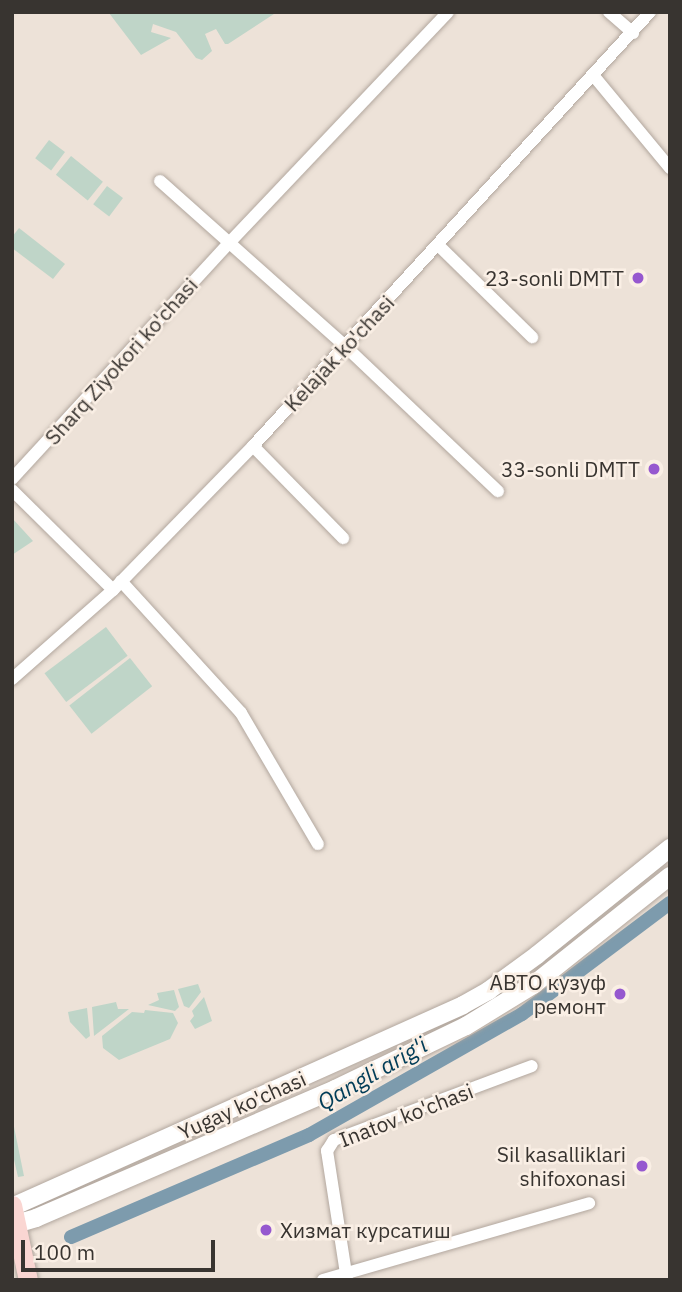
<!DOCTYPE html>
<html>
<head>
<meta charset="utf-8">
<style>
  body { margin:0 }
  #map { position:relative; width:682px; height:1292px; overflow:hidden; background:#ede2d8; font-family:"IBM Plex Sans",sans-serif }
  div>[style] { position:absolute }
  .green>* { inset:0; background:#bfd5c8; transform-origin:0 0 }
  .canal>* { height:14px; margin:-7px; padding:0 7px; transform-origin:7px; border-radius:7px; background:#7d9bad }
  .roads { filter:drop-shadow(0 0 2px #b2a79e) drop-shadow(0 0 2px #b2a79e) }
  .street>* { height:12px; margin:-6px; padding:0 6px; transform-origin:6px; border-radius:6px; background:#fff }
  .secondary>* { height:18px; margin:-9px; padding:0 9px; transform-origin:9px; border-radius:9px; background:#fff }
  .primary>* { height:19px; margin:-9.5px; padding:0 9.5px; transform-origin:9.5px; border-radius:9.5px; background:#fad6d2 }
  .dots>* { width:19px; height:19px; translate:-50% -50%; box-sizing:border-box; border:4px solid #faefe5; border-radius:50% }
  span { translate:-50% -50%; white-space:nowrap; text-align:center; line-height:1.15; -webkit-text-stroke:5px #faefe5; paint-order:stroke }
  .poi-label { font-size:21px; color:#383430 }
  .right { translate:-100% -50%; text-align:right }
  .left { translate:0 -50%; text-align:left }
  .street-label { font-size:21px; color:#383430 }
  .water-label { font-size:23px; color:#003c57; font-style:italic }
  .frame { position:absolute; inset:0; border:14px solid #383430; pointer-events:none }
  .scale { position:absolute; left:21px; top:1240px; width:194px; height:32px; box-sizing:border-box; border:4px solid #383430; border-top:0; padding-left:9px; font-size:21px; line-height:24px; white-space:nowrap; color:#383430; -webkit-text-stroke:5px #faefe5; paint-order:stroke }
</style>
</head>
<body>
<div id="map">
  <div class="green">
    <div style="clip-path:polygon(112px 12px,277px 12px,228px 44px,225px 44px,216px 29px,205px 34px,212px 51px,202px 60px,196px 58px,176px 32px,153px 24px,151px 32px,171px 38px,141px 55px,109px 13px)"></div>
    <div style="left:49px;top:140px;width:20px;height:23px;rotate:37deg"></div>
    <div style="left:71px;top:156px;width:41px;height:24px;rotate:39deg"></div>
    <div style="left:107px;top:186px;width:20px;height:23px;rotate:37deg"></div>
    <div style="clip-path:polygon(19px 228px,65px 264px,53px 279px,12px 248px,12px 237px)"></div>
    <div style="clip-path:polygon(12px 518px,33px 541px,12px 555px)"></div>
    <div style="left:106px;top:627px;width:36px;height:77px;rotate:53deg"></div>
    <div style="left:130px;top:658px;width:36px;height:77px;rotate:52deg"></div>
    <div style="clip-path:polygon(198px 984px,201px 992px,189px 1008px,184px 1006px,178px 989px)"></div>
    <div style="clip-path:polygon(174px 990px,179px 1007px,175px 1011px,148px 1005px,159px 1000px,157px 993px)"></div>
    <div style="clip-path:polygon(204px 997px,212px 1021px,195px 1029px,190px 1021px,194px 1016px,192px 1011px)"></div>
    <div style="clip-path:polygon(116px 1002px,118px 1009px,129px 1009px,94px 1036px,92px 1007px)"></div>
    <div style="clip-path:polygon(87px 1008px,90px 1036px,86px 1039px,70px 1022px,68px 1012px)"></div>
    <div style="clip-path:polygon(145px 1010px,173px 1013px,178px 1023px,170px 1039px,119px 1060px,103px 1048px,102px 1036px,132px 1012px,144px 1013px)"></div>
    <div style="clip-path:polygon(12px 1117px,24px 1176px,18px 1177px,12px 1151px)"></div>
  </div>
  <div class="canal">
    <div style="left:71px;top:1237px;width:259px;rotate:-23.2deg"></div>
    <div style="left:309px;top:1135px;width:245px;rotate:-29.6deg"></div>
    <div style="left:522px;top:1014px;width:185px;rotate:-36.9deg"></div>
  </div>
  <div class="roads">
    <div class="street">
      <div style="left:609px;top:12px;width:32px;rotate:41deg"></div>
      <div style="left:593px;top:75px;width:121px;rotate:50.4deg"></div>
      <div style="left:160px;top:181px;width:248px;rotate:41.7deg"></div>
      <div style="left:345px;top:346px;width:211px;rotate:43.5deg"></div>
      <div style="left:438px;top:245px;width:132px;rotate:44.4deg"></div>
      <div style="left:253px;top:446px;width:129px;rotate:45.6deg"></div>
      <div style="left:12px;top:479px;width:321px;rotate:-47.4deg"></div>
      <div style="left:229px;top:243px;width:318px;rotate:-46.5deg"></div>
      <div style="left:12px;top:490px;width:142px;rotate:44.7deg"></div>
      <div style="left:121px;top:581px;width:178px;rotate:47.7deg"></div>
      <div style="left:241px;top:713px;width:152px;rotate:59.6deg"></div>
      <div style="left:12px;top:679px;width:135px;rotate:-41.4deg"></div>
      <div style="left:113px;top:590px;width:201px;rotate:-45.8deg"></div>
      <div style="left:253px;top:446px;width:588px;rotate:-47.55deg"></div>
      <div style="left:323px;top:1280px;width:277px;rotate:-16.1deg"></div>
      <div style="left:347px;top:1280px;width:131px;rotate:-98.8deg"></div>
      <div style="left:327px;top:1151px;width:13px;rotate:-58deg"></div>
      <div style="left:334px;top:1140px;width:211px;rotate:-20.5deg"></div>
    </div>
    <div class="secondary">
      <div style="left:12px;top:1207px;width:494px;rotate:-24.1deg"></div>
      <div style="left:463px;top:1005px;width:29px;rotate:-29deg"></div>
      <div style="left:488px;top:991px;width:61px;rotate:-36.3deg"></div>
      <div style="left:537px;top:955px;width:171px;rotate:-38.8deg"></div>
      <div style="left:12px;top:1225px;width:25px;rotate:-16deg"></div>
      <div style="left:36px;top:1218px;width:326px;rotate:-23.3deg"></div>
      <div style="left:335px;top:1089px;width:145px;rotate:-25.7deg"></div>
      <div style="left:466px;top:1026px;width:79px;rotate:-31.5deg"></div>
      <div style="left:533px;top:985px;width:175px;rotate:-38.5deg"></div>
    </div>
    <div class="primary">
      <div style="left:12px;top:1205px;width:77px;rotate:78deg"></div>
    </div>
  </div>
  <div class="dots">
    <div style="left:638px;top:278px;background:#9658cf"></div>
    <div style="left:654px;top:469px;background:#9658cf"></div>
    <div style="left:620px;top:994px;background:#9658cf"></div>
    <div style="left:642px;top:1166px;background:#9658cf"></div>
    <div style="left:266px;top:1230px;background:#9658cf"></div>
  </div>
  <div class="poi-label">
    <span class="right" style="left:624px;top:278px">23-sonli DMTT</span>
    <span class="right" style="left:640px;top:469px">33-sonli DMTT</span>
    <span class="right" style="left:606px;top:994px">АВТО кузуф<br>ремонт</span>
    <span class="right" style="left:626px;top:1166px">Sil kasalliklari<br>shifoxonasi</span>
    <span class="left" style="left:280px;top:1230px">Хизмат курсатиш</span>
  </div>
  <div class="street-label">
    <span style="left:339px;top:353px;rotate:-47deg">Kelajak ko'chasi</span>
    <span style="left:121px;top:361px;rotate:-48deg">Sharq Ziyokori ko'chasi</span>
    <span style="left:242px;top:1105px;rotate:-24deg">Yugay ko'chasi</span>
    <span style="left:406px;top:1115px;rotate:-21deg">Inatov ko'chasi</span>
  </div>
  <div class="water-label">
    <span style="left:372px;top:1073px;rotate:-30deg">Qangli arig'i</span>
  </div>
  <div class="frame"></div>
  <div class="scale">100 m</div>
</div>
</body>
</html>
